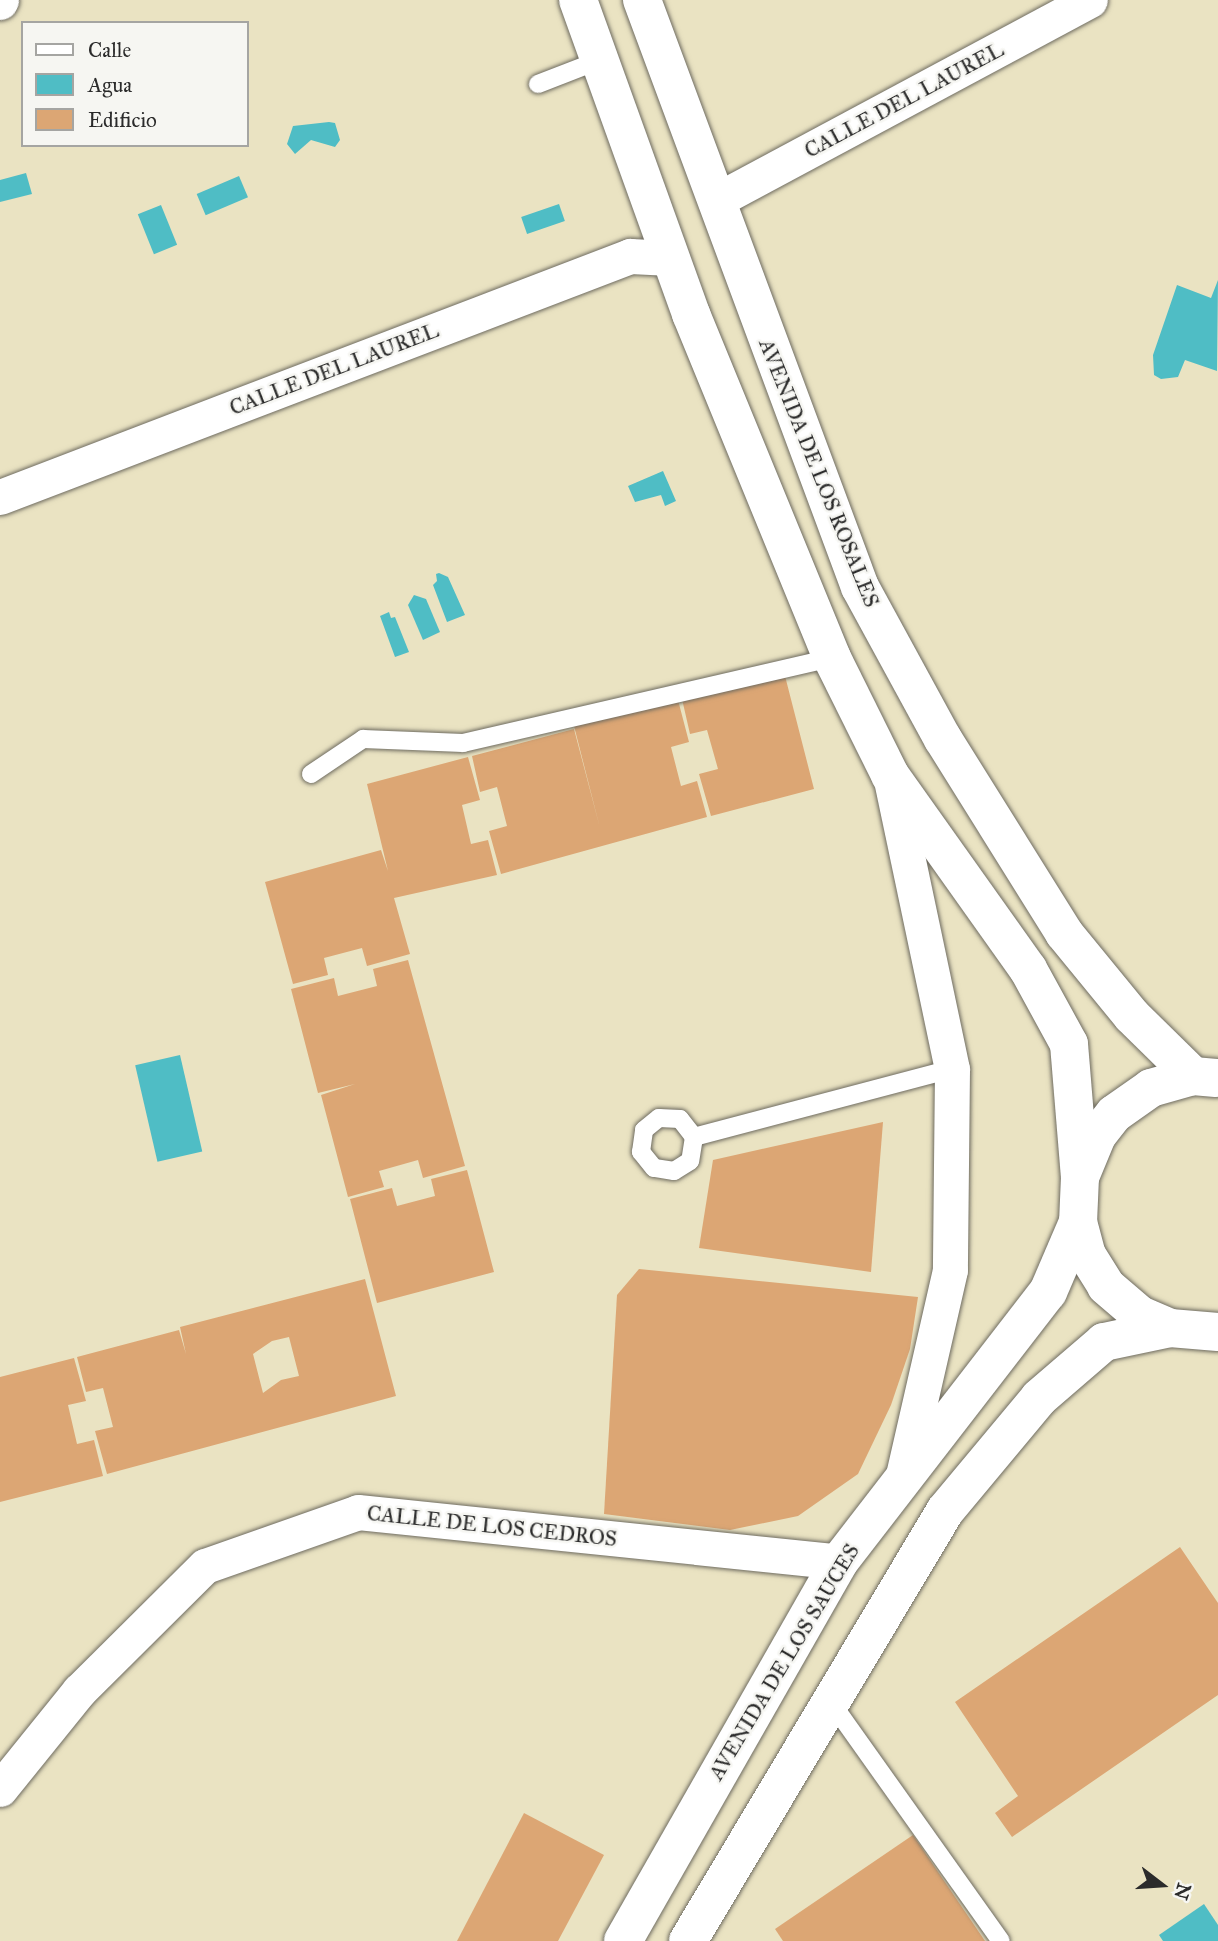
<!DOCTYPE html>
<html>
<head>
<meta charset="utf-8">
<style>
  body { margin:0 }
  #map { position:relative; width:1218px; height:1941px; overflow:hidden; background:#eae3c2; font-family:"IM FELL Great Primer",serif }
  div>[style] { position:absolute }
  .water>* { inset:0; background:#4fbdc5; transform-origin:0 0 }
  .building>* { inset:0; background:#dca674 }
  .roads { filter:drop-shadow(0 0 2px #6e6b60) drop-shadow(0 0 2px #6e6b60) }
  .service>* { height:18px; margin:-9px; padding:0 9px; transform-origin:9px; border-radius:9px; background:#fff }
  .minor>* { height:35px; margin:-17.5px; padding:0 17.5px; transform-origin:17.5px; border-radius:17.5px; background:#fff }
  .tertiary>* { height:38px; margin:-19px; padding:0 19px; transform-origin:19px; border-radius:19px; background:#fff }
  span { translate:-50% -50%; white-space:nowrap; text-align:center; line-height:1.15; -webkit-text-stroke:5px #f6f6f2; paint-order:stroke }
  .street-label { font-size:21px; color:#2b2b2b }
  .legend { position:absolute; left:21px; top:21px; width:228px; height:126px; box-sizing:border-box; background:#f6f6f2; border:2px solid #a5a5a2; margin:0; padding:9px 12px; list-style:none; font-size:21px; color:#2b2b2b }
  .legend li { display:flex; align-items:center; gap:14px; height:35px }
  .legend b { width:35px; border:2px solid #a5a5a2 }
  .north { position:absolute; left:1127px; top:1850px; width:70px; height:70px; -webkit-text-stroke:5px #f6f6f2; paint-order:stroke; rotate:107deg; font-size:19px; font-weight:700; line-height:28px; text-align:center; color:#2b2b2b }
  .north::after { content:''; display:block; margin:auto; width:24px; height:32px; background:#2b2b2b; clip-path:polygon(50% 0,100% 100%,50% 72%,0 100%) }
</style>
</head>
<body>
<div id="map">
  <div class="water">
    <div style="clip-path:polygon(329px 122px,335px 123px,340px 140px,335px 147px,311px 140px,295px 154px,287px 144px,293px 126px)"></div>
    <div style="clip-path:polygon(26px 173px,32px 194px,0 202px,0 180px)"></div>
    <div style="left:239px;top:176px;width:23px;height:46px;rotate:67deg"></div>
    <div style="left:559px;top:204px;width:18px;height:40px;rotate:71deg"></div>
    <div style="left:161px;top:205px;width:43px;height:25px;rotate:68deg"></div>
    <div style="clip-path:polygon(1218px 280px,1217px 371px,1185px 360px,1178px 377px,1161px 379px,1154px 375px,1153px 355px,1177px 285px,1211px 298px)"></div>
    <div style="clip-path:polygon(663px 471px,676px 501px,665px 506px,661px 495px,635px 502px,628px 486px)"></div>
    <div style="clip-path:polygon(439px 573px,448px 577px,465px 615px,447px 622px,433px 585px,437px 581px,436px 574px)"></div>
    <div style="clip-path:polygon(414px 595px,426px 599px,440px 632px,423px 640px,408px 605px)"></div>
    <div style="clip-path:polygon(389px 612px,391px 618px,395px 617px,409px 652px,395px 657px,380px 616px)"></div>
    <div style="left:180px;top:1055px;width:99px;height:46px;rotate:77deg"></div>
    <div style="clip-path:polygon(1204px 1904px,1218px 1925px,1218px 1941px,1163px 1941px,1159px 1935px)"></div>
  </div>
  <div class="building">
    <div style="clip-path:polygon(784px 672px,814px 789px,711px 816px,699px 774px,718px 769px,707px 730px,690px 734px,682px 699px)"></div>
    <div style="clip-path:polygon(678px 700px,689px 742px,671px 747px,681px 786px,697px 781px,707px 817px,501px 874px,489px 831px,507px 826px,497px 787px,480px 792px,472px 756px,574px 729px,600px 828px,574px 726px)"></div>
    <div style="clip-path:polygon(468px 757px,480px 800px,462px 805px,471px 844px,488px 840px,497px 875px,394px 898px,410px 954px,367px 966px,362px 948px,324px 958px,328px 975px,293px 984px,265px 882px,381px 850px,388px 871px,367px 784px)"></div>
    <div style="clip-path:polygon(408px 960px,465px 1166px,423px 1178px,418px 1160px,379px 1171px,384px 1187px,348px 1197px,321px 1095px,355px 1084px,318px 1093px,291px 989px,334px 978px,338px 996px,377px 986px,373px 969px)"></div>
    <div style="clip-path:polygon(883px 1122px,871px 1272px,699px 1248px,713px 1160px)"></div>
    <div style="clip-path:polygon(467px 1170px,494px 1272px,377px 1303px,350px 1199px,392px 1188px,397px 1206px,435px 1196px,431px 1179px)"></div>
    <div style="clip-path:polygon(639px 1269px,918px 1297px,910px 1349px,891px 1405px,858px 1474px,798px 1516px,730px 1530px,604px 1514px,617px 1295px)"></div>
    <div style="clip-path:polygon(evenodd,365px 1279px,396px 1396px,107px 1474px,95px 1431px,113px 1427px,103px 1388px,86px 1392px,77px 1357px,179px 1330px,186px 1354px,180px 1327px,365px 1279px,289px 1337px,299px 1376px,281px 1380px,263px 1393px,253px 1354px,272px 1341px,289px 1337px)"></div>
    <div style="clip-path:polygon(74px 1358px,86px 1401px,68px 1405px,77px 1444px,94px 1440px,103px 1476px,0 1502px,0 1377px)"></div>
    <div style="clip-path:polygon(1180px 1547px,1218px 1603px,1218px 1695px,1012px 1837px,995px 1813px,1018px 1796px,955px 1702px)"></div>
    <div style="clip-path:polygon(524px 1813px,604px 1855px,558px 1941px,457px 1941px)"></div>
    <div style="clip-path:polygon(913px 1835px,985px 1941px,783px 1941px,775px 1929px)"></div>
  </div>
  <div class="roads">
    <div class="service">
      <div style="left:538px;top:84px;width:66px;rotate:-21.2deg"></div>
      <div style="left:311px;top:774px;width:63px;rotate:-33.9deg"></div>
      <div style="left:363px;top:739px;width:100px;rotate:2.3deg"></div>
      <div style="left:463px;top:743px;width:379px;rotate:-13deg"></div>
      <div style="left:694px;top:1137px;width:24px;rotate:99deg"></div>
      <div style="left:690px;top:1161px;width:19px;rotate:148deg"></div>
      <div style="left:674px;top:1171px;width:20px;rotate:-171deg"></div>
      <div style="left:654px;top:1168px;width:21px;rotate:-129deg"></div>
      <div style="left:641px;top:1152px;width:22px;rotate:-82deg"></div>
      <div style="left:644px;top:1130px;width:19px;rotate:-39deg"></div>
      <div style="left:659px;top:1118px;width:21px;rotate:3deg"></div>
      <div style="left:680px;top:1119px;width:23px;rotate:52deg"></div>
      <div style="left:694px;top:1137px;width:267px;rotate:-14.8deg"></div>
      <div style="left:831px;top:1702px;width:293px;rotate:54.6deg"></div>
    </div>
    <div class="minor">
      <div style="left:0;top:2px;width:2px;rotate:-63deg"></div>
      <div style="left:717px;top:200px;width:423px;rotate:-28.2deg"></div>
      <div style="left:0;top:497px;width:675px;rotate:-20.93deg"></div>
      <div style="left:630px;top:256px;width:41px;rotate:2.8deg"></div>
      <div style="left:890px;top:775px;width:300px;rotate:78.1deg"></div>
      <div style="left:952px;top:1069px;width:201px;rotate:90.6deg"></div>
      <div style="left:950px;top:1270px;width:215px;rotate:102.9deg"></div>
      <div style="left:0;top:1789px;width:126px;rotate:-51.1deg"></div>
      <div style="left:79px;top:1691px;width:177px;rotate:-44.8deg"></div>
      <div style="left:205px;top:1566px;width:162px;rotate:-19.4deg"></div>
      <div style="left:358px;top:1512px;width:484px;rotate:5.9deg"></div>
    </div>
    <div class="tertiary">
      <div style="left:578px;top:0;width:334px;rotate:70.2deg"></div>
      <div style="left:691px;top:314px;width:372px;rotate:67.7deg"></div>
      <div style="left:832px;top:658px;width:131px;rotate:63.6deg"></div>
      <div style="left:890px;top:775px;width:238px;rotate:54.6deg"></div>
      <div style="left:1028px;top:969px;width:85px;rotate:61.3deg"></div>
      <div style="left:1069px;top:1044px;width:133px;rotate:85.3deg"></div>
      <div style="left:642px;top:0;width:626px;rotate:69.63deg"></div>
      <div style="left:860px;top:587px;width:173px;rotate:61.4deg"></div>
      <div style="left:943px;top:739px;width:229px;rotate:58deg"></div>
      <div style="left:1064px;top:933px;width:107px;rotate:50.7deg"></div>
      <div style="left:1132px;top:1016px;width:86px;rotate:44.5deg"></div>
      <div style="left:1216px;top:1078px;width:23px;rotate:-175deg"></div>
      <div style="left:1193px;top:1076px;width:44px;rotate:164.1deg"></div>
      <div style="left:1151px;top:1088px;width:45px;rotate:144.9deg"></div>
      <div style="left:1114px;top:1114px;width:28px;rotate:128deg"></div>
      <div style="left:1097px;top:1136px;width:44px;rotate:112.5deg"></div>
      <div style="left:1080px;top:1177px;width:45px;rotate:92.5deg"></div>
      <div style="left:1078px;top:1222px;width:34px;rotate:75deg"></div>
      <div style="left:1087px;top:1255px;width:36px;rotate:58deg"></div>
      <div style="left:1106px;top:1286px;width:45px;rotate:40.5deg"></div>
      <div style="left:1140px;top:1315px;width:33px;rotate:23deg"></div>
      <div style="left:1170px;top:1328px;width:48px;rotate:4.8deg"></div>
      <div style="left:623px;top:1941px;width:436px;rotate:-60.3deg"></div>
      <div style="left:839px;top:1562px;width:341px;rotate:-52.3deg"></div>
      <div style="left:1048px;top:1292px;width:76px;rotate:-66.8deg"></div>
      <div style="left:688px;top:1941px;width:501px;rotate:-59.13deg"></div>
      <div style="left:945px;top:1511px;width:147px;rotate:-50.2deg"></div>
      <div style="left:1039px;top:1398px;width:86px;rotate:-40.7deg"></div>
      <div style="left:1104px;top:1342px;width:67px;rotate:-12deg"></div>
    </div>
  </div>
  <div class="street-label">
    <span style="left:904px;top:100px;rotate:-28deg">CALLE DEL LAUREL</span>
    <span style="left:334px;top:369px;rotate:-21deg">CALLE DEL LAUREL</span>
    <span style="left:819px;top:473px;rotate:68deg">AVENIDA DE LOS ROSALES</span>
    <span style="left:492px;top:1526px;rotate:6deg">CALLE DE LOS CEDROS</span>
    <span style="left:784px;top:1662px;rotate:-59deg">AVENIDA DE LOS SAUCES</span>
  </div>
  <ul class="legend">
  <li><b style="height:9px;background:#fff"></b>Calle</li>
  <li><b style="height:19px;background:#4fbdc5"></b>Agua</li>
  <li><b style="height:19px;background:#dca674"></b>Edificio</li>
  </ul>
  <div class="north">N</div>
</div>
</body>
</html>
